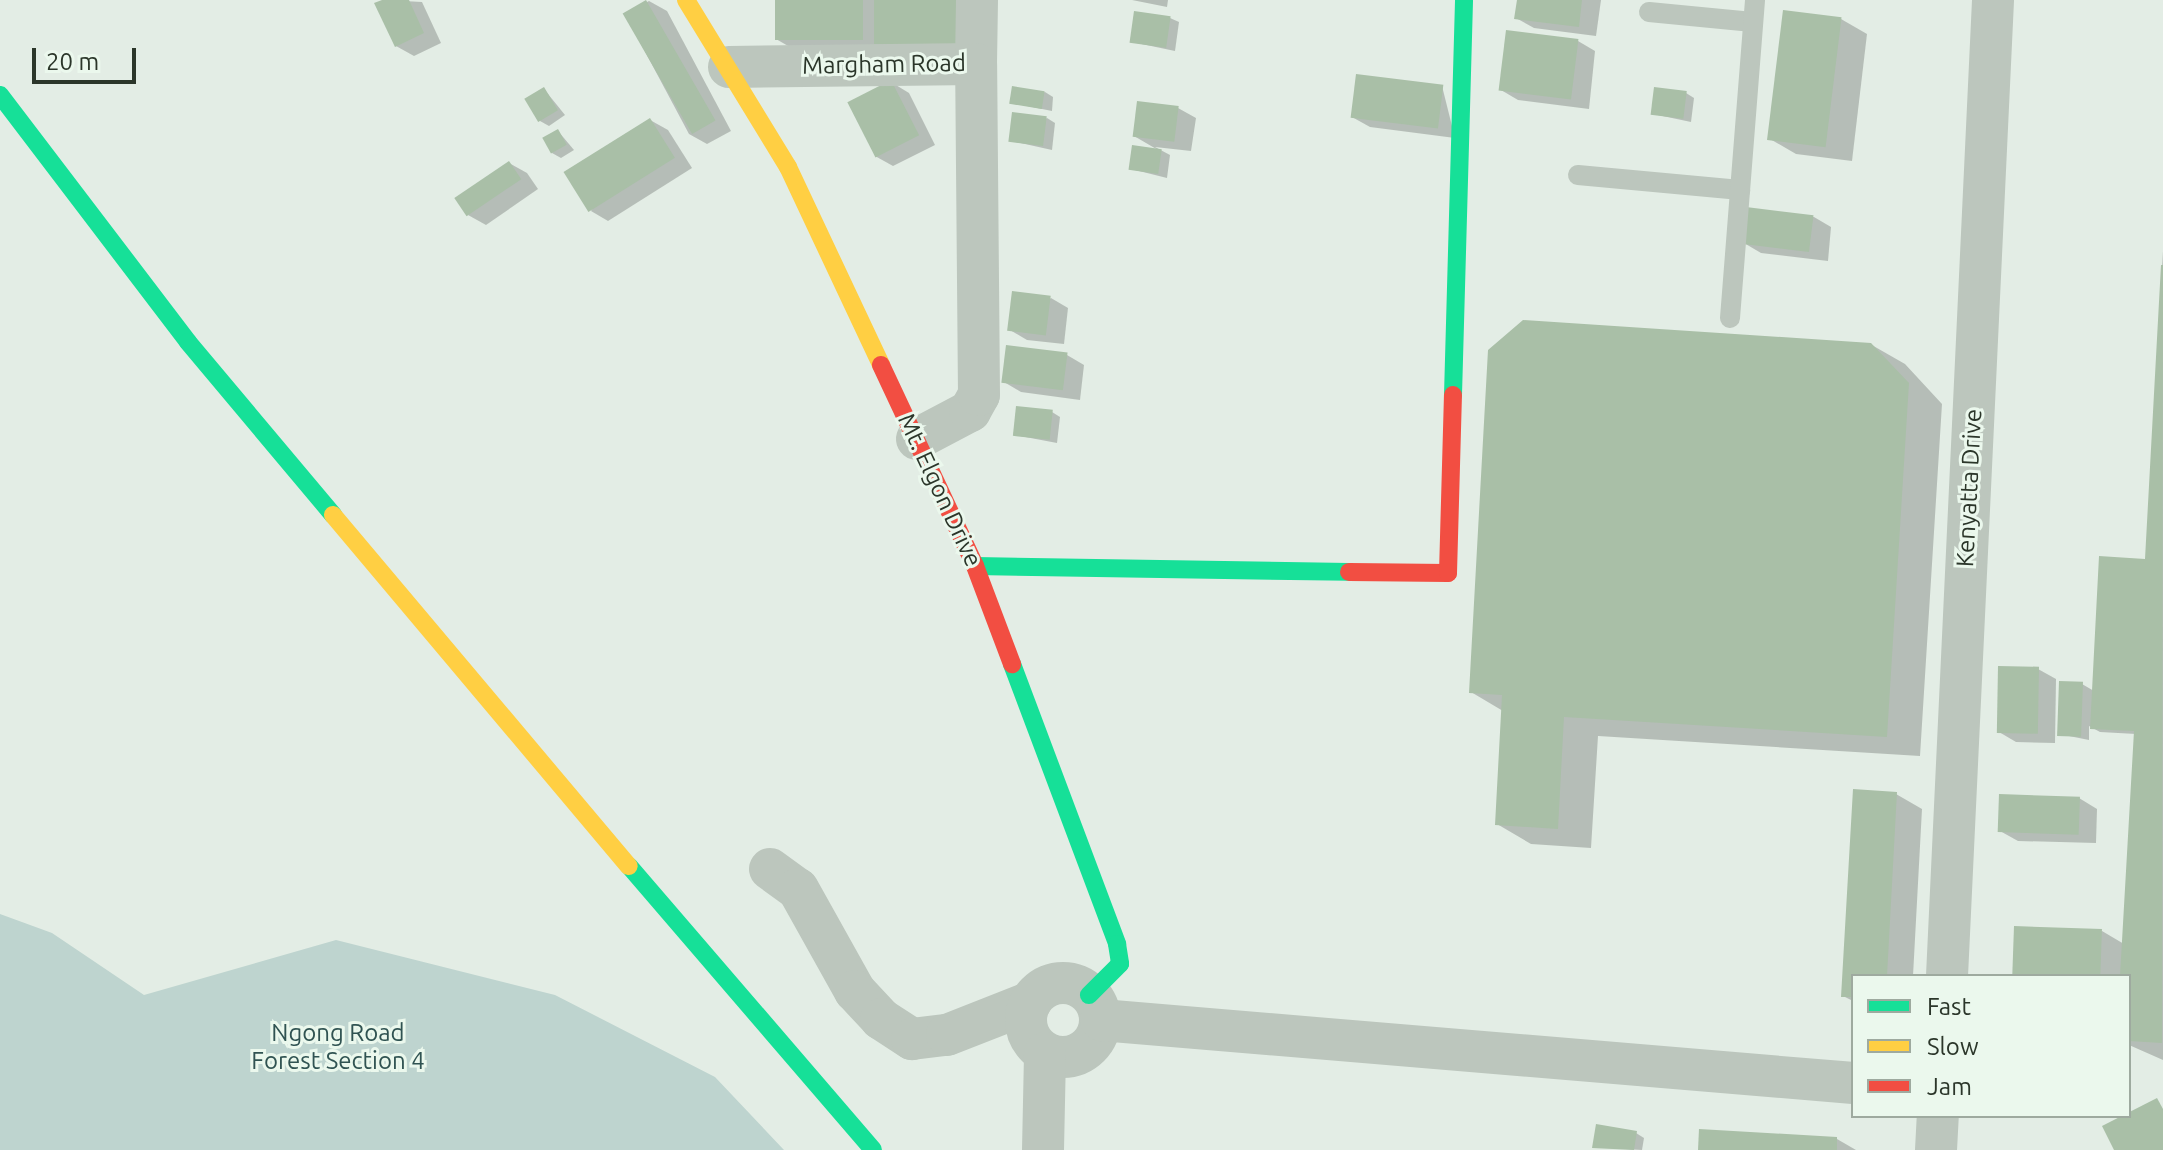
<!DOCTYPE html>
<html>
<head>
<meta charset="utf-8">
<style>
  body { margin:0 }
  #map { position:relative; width:2163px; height:1150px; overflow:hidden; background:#e3ede5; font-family:Ubuntu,sans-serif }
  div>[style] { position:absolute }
  .green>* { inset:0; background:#bed4cf }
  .shadow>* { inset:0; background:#0003 }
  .building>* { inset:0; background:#a9bfa7; transform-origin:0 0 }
  .lane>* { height:20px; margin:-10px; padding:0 10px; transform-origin:10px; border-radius:10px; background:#bcc6bd }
  .street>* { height:42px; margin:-21px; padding:0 21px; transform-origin:21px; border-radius:21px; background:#bcc6bd }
  .street>.ring { margin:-21px; padding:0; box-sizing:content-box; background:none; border:42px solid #bcc6bd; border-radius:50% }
  .fast>* { height:18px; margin:-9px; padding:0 9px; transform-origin:9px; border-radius:9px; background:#16e098 }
  .slow>* { height:18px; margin:-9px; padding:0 9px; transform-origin:9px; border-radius:9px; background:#ffcf43 }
  .jam>* { height:18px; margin:-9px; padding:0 9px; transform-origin:9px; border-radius:9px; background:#f24e42 }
  span { translate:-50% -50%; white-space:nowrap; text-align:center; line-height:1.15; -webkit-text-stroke:6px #ebf8ed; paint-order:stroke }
  .street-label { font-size:24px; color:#2b362a }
  .park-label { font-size:24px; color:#305352 }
  .legend { position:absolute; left:1851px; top:974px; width:280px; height:144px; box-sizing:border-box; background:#ebf8ed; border:2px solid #9eaa9f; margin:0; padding:10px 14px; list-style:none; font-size:24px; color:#2b362a }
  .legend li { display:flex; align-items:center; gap:16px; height:40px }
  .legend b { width:40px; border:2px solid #9eaa9f }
  .scale { position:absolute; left:32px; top:48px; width:104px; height:36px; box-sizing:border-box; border:4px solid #2b362a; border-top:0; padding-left:10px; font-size:24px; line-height:28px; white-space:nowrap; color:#2b362a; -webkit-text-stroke:6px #ebf8ed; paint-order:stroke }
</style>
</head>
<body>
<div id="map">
  <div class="green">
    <div style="clip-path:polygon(0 914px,52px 933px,144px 995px,336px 940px,555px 995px,715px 1077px,784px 1150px,0 1150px)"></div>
  </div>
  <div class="shadow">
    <div style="clip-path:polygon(386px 0,422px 2px,441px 43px,414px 56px,396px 46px)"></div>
    <div style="clip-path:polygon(777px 0,983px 0,982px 60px,802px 54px,776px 39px)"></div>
    <div style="clip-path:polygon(1132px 0,1168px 0,1167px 7px)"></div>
    <div style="clip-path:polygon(1519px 0,1601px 0,1596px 36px,1534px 28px,1516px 18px)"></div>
    <div style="clip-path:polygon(649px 1px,667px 11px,731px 131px,707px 144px,689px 134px,625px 14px)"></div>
    <div style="clip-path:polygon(1170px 18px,1179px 22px,1175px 51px,1132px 42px)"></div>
    <div style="clip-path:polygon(1841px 19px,1867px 34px,1852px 161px,1796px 154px,1770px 139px)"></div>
    <div style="clip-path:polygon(1578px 41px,1595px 51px,1589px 109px,1518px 100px,1501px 90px)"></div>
    <div style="clip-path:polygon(891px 82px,909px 93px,935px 145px,893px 166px,875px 156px)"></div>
    <div style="clip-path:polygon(1442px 86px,1455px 138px,1370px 127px,1352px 117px)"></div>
    <div style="clip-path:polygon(544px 89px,565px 115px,549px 126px,540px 121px)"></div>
    <div style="clip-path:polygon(1045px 92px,1053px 97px,1052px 111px,1012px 103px)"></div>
    <div style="clip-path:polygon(1686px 93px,1694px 98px,1691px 122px,1653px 114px)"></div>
    <div style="clip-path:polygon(1178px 108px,1196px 118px,1191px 151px,1155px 147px,1170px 155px,1167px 178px,1131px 169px,1158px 150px,1134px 136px)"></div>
    <div style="clip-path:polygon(1047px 118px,1055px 123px,1052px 150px,1011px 141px)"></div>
    <div style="clip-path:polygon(650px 120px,668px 130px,692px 168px,608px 221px,591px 211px)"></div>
    <div style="clip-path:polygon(558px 131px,574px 150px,561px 158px,552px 153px)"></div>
    <div style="clip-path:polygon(509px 163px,527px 173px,538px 189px,486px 225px,468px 215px)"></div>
    <div style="clip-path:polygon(1747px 210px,1814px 217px,1831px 227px,1828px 261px,1761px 253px,1744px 243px)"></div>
    <div style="clip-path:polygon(2163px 251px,2163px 1060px,2129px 1045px,2129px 976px,2016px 976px,2102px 931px,2124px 944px,2136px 734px,2100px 732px,2089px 726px,2089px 740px,2059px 734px,2082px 684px,2094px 691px,2146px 561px)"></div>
    <div style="clip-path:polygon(1051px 298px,1068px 308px,1064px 344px,1027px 340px,1010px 330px)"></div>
    <div style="clip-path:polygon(1870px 344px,1905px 364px,1942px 404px,1920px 756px,1598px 736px,1591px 848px,1531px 844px,1497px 824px,1503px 711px,1471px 692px)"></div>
    <div style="clip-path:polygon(1067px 355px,1084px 365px,1080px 400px,1021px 392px,1004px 382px)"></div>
    <div style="clip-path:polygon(1052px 412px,1060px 417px,1057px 443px,1014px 435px)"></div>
    <div style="clip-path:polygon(2038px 669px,2056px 679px,2055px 743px,2016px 742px,1999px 732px)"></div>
    <div style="clip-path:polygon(1896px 794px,1922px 809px,1913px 976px,1853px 976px,1853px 1001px,1843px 996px)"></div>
    <div style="clip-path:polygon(2079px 798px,2097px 809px,2096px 843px,2018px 841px,2000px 831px)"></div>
    <div style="clip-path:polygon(1636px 1133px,1644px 1138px,1642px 1150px,1594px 1147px)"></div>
    <div style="clip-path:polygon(1837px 1139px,1856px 1150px,1700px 1150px)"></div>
  </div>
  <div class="building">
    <div style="clip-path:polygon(382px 0,409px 0,424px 33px,395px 47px,374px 3px)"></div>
    <div style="left:646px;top:0;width:139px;height:27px;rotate:60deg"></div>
    <div style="left:775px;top:0;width:88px;height:40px"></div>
    <div style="left:874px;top:0;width:83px;height:44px"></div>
    <div style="clip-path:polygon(1517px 0,1582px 0,1579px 27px,1514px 19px)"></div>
    <div style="left:1783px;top:10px;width:59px;height:131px;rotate:7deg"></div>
    <div style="left:1134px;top:11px;width:37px;height:32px;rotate:8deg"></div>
    <div style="left:1506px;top:30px;width:73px;height:61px;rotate:7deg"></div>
    <div style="left:1356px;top:74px;width:88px;height:44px;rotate:7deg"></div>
    <div style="left:891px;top:80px;width:62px;height:49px;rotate:63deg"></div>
    <div style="left:1012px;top:86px;width:33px;height:18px;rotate:9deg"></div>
    <div style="left:544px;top:87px;width:27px;height:23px;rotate:59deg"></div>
    <div style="left:1654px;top:87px;width:33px;height:28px;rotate:7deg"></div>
    <div style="left:1137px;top:101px;width:42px;height:36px;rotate:7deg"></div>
    <div style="left:1012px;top:112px;width:35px;height:30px;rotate:7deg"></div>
    <div style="left:650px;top:118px;width:47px;height:102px;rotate:58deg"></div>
    <div style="left:558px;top:129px;width:18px;height:18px;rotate:61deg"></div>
    <div style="left:1132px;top:145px;width:30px;height:25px;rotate:8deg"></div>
    <div style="left:509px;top:161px;width:22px;height:66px;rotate:56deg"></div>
    <div style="left:1746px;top:207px;width:68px;height:37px;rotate:7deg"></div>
    <div style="clip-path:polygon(2161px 265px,2163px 265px,2162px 1043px,2129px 1041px,2129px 976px,2120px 976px,2134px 731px,2090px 729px,2099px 556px,2145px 559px)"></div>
    <div style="left:1012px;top:291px;width:39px;height:40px;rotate:7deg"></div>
    <div style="clip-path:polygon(1523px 320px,1871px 343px,1909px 383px,1887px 737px,1564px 717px,1558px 829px,1495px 825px,1502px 695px,1469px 693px,1488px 350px)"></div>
    <div style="left:1006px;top:345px;width:62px;height:38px;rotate:7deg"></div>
    <div style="left:1016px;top:406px;width:37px;height:30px;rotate:6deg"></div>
    <div style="left:1998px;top:666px;width:41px;height:67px;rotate:1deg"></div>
    <div style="left:2059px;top:681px;width:24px;height:55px;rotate:2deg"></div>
    <div style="clip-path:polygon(1853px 789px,1897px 792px,1887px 976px,1853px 976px,1853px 997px,1841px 997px)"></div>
    <div style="left:1999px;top:794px;width:81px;height:38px;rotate:2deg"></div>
    <div style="left:2014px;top:926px;width:88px;height:50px;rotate:2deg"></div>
    <div style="clip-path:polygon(2157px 1098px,2163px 1109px,2163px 1150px,2114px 1150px,2102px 1126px)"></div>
    <div style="clip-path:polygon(1596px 1124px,1637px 1131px,1634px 1150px,1592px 1148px)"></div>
    <div style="clip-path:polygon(1699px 1129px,1837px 1137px,1837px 1150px,1698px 1150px)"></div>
  </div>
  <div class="lane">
    <div style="left:1649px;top:12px;width:104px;rotate:5.5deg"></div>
    <div style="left:1578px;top:175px;width:163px;rotate:5.3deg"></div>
    <div style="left:1730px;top:318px;width:319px;rotate:-85.5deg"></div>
  </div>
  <div class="street">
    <div style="left:729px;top:67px;width:247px;rotate:-0.7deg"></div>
    <div style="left:976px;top:64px;width:64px;rotate:-89.1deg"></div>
    <div style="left:917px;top:439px;width:60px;rotate:-27.8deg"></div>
    <div style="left:970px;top:411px;width:18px;rotate:-61deg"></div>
    <div style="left:979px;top:395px;width:331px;rotate:-90.5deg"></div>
    <div style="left:770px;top:869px;width:34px;rotate:36deg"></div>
    <div style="left:798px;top:889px;width:117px;rotate:60.8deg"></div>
    <div style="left:855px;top:991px;width:38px;rotate:47deg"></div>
    <div style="left:881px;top:1019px;width:37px;rotate:33deg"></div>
    <div style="left:912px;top:1039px;width:35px;rotate:-7deg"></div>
    <div style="left:947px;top:1035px;width:90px;rotate:-21.4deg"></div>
    <div style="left:1947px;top:976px;width:977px;rotate:-87.3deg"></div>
    <div class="ring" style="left:1026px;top:983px;width:32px;height:32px"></div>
    <div style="left:1101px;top:1020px;width:755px;rotate:4.79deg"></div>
    <div style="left:1043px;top:1150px;width:97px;rotate:-88.8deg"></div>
    <div style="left:1936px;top:1150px;width:34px;rotate:-87deg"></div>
  </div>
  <div class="fast">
    <div style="left:0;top:95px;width:310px;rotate:52.7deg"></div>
    <div style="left:188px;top:342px;width:226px;rotate:50deg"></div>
    <div style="left:1453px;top:395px;width:395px;rotate:-88.4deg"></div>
    <div style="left:975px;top:566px;width:374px;rotate:0.9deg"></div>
    <div style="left:1012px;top:664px;width:299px;rotate:69.4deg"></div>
    <div style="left:1117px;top:944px;width:20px;rotate:81deg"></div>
    <div style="left:1120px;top:964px;width:44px;rotate:135deg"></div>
    <div style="left:629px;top:866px;width:374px;rotate:49.3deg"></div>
  </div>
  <div class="slow">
    <div style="left:686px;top:0;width:196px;rotate:58.6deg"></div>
    <div style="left:788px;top:167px;width:219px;rotate:64.8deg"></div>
    <div style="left:333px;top:515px;width:459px;rotate:49.9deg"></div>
  </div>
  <div class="jam">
    <div style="left:881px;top:365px;width:222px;rotate:64.9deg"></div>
    <div style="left:975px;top:566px;width:105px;rotate:69.3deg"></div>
    <div style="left:1349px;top:572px;width:99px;rotate:0.6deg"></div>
    <div style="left:1448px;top:573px;width:178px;rotate:-88.4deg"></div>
  </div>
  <div class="street-label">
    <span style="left:884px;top:64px;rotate:-1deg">Margham Road</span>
    <span style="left:1969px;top:488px;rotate:-87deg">Kenyatta Drive</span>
    <span style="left:940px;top:490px;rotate:65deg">Mt. Elgon Drive</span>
  </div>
  <div class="park-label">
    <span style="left:338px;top:1047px">Ngong Road<br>Forest Section 4</span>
  </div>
  <ul class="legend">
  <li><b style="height:10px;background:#16e098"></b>Fast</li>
  <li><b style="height:10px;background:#ffcf43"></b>Slow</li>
  <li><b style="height:10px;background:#f24e42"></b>Jam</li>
  </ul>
  <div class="scale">20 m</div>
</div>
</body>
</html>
